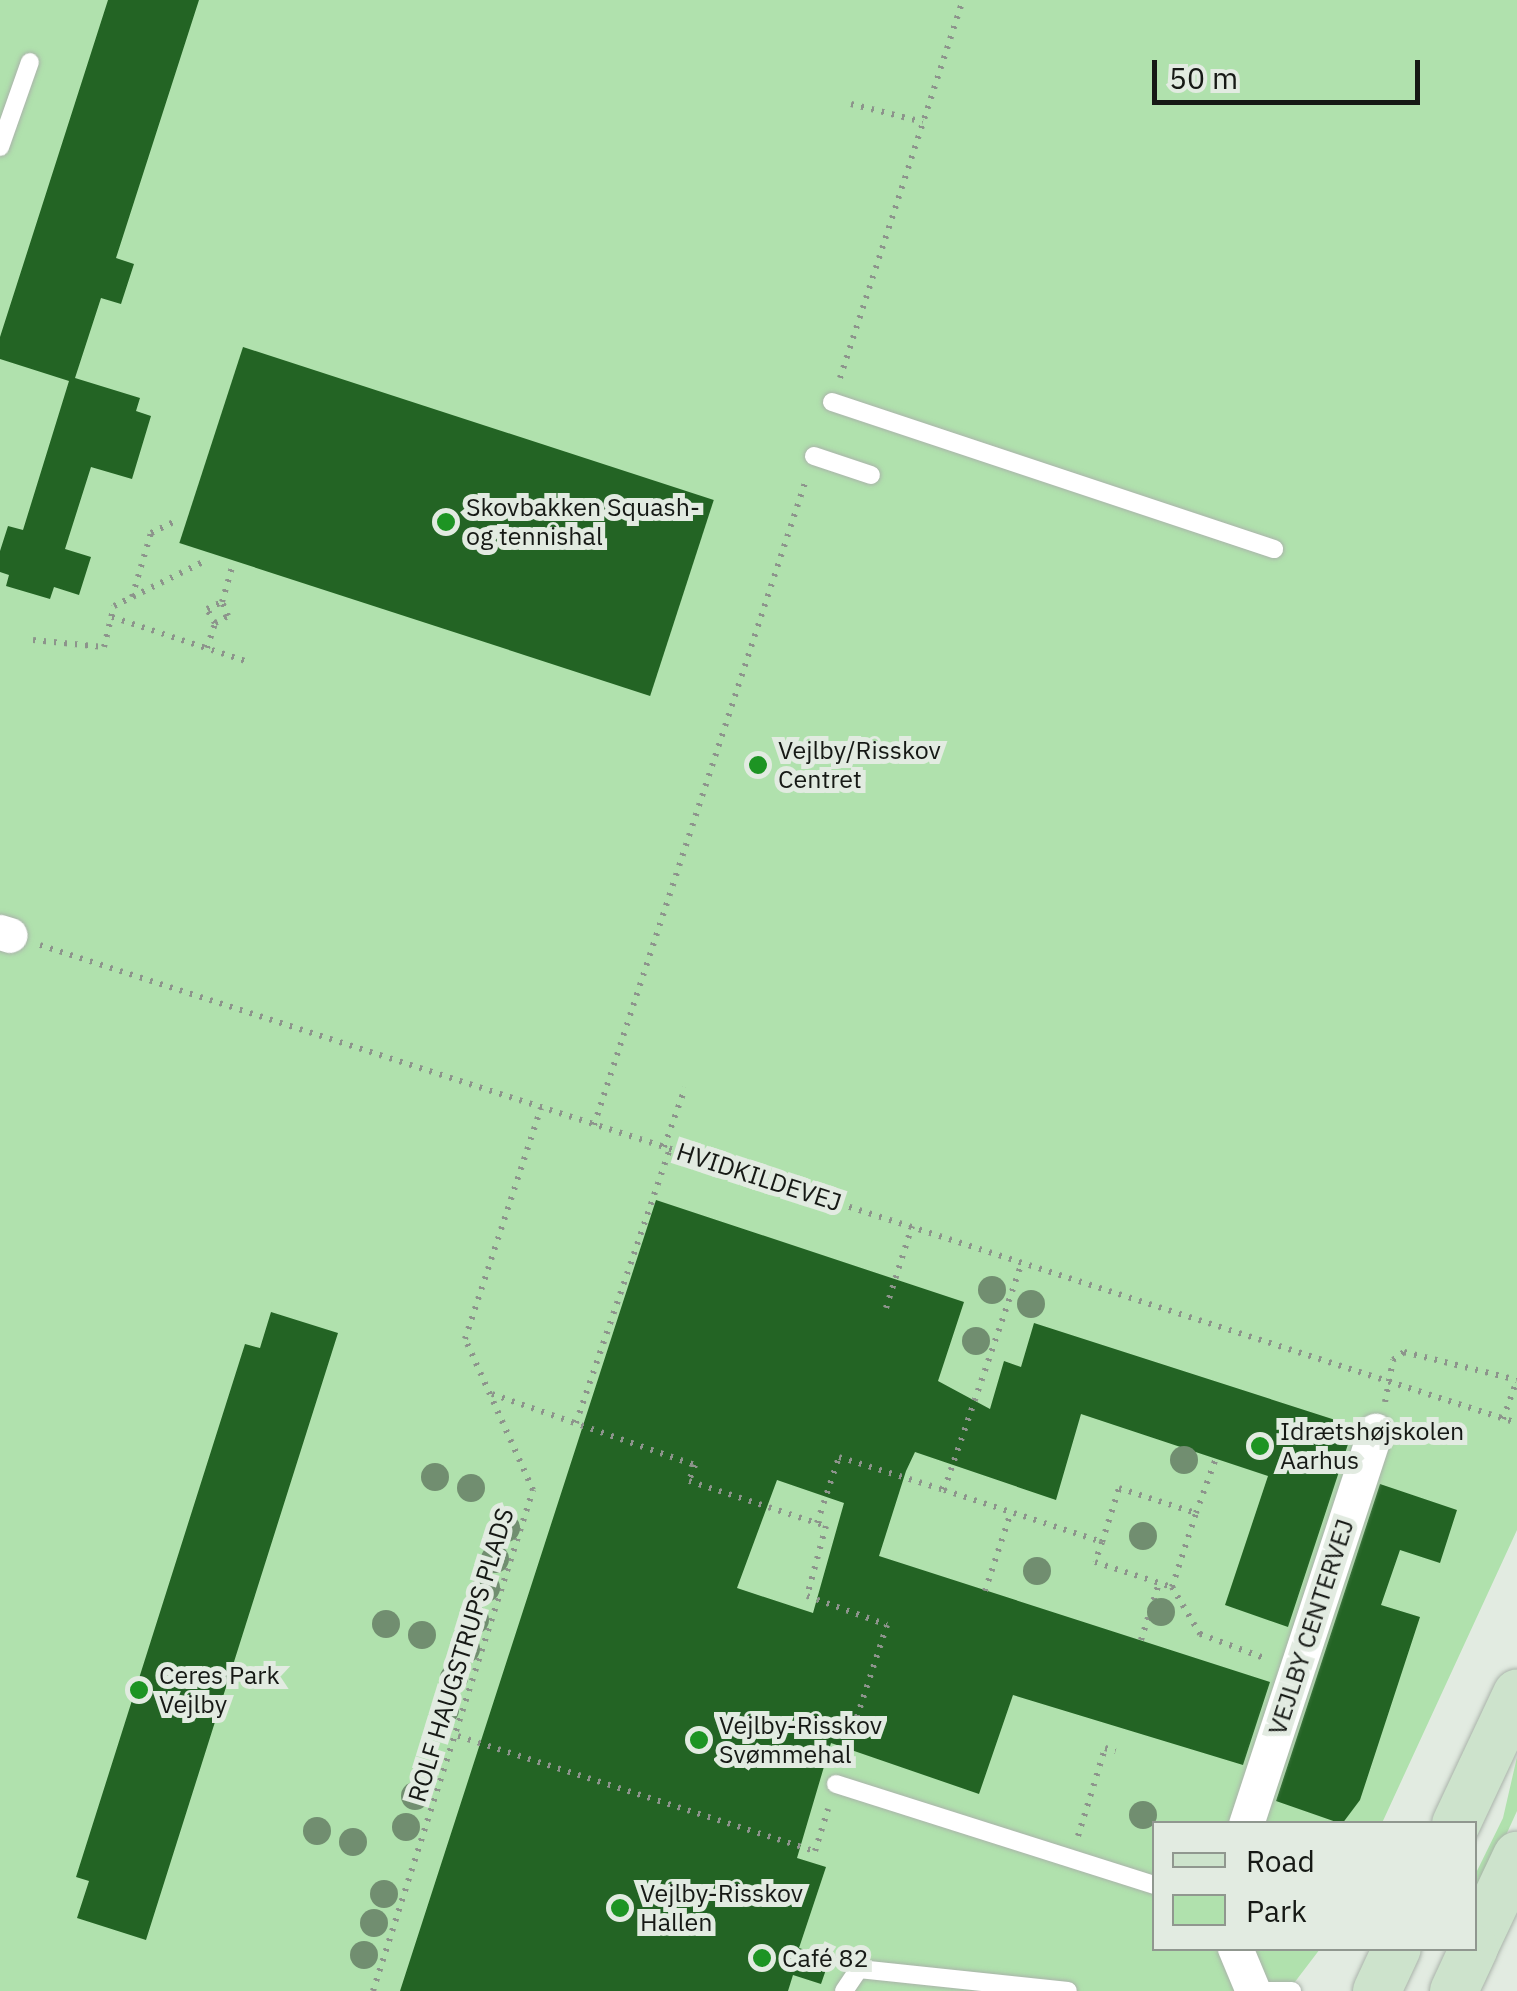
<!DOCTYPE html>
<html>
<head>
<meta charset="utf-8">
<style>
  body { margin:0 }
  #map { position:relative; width:1517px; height:1991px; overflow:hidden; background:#e2ebe1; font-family:"IBM Plex Sans",sans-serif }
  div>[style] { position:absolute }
  .green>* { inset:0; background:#b0e1ad }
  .building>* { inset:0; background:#236424; transform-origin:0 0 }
  .path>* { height:6px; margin-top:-3px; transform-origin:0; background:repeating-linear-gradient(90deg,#8d948c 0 2.5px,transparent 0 10.5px) }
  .roads { filter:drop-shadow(0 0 2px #aab3aa) drop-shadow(0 0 2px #aab3aa) }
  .lane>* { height:18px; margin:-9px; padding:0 9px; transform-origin:9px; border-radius:9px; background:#fff }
  .street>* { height:35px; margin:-17.5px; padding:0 17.5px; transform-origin:17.5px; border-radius:17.5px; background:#fff }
  .secondary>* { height:48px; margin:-24px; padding:0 24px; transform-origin:24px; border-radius:24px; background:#cde3cc }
  .trees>* { width:28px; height:28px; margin:-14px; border-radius:50%; background:#718e70 }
  .dots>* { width:28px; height:28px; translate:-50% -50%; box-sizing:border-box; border:5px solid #e2ebe1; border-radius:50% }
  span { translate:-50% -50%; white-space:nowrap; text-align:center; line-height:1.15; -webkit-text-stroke:10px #e2ebe1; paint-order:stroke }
  .poi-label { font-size:25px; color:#161915 }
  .left { translate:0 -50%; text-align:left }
  .street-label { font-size:25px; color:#161915 }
  .legend { position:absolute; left:1152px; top:1821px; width:325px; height:130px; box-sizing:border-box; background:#e2ebe1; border:2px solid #90978f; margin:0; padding:12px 18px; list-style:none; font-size:30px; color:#161915 }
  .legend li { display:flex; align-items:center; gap:20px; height:50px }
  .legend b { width:50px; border:2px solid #90978f }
  .scale { position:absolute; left:1152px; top:60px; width:268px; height:45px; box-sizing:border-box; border:5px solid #161915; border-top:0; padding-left:12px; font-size:30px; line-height:35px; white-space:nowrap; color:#161915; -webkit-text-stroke:8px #e2ebe1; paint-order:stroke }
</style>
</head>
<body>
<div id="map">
  <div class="green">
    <div style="clip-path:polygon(0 0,1517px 0,1517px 1530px,1382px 1823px,1154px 1824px,1154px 1948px,1320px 1949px,1288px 1991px,0 1991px)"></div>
    <div style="clip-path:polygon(1517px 1757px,1517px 1811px,1475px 1903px,1474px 1877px,1503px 1818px)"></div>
  </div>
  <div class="building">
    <div style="clip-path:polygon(108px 0,199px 0,116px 258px,134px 264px,121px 304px,101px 298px,75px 378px,140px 398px,136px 411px,151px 416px,132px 479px,91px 467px,65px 549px,91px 557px,79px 595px,54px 587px,50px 599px,6px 586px,9px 575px,0 572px,0 551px,8px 526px,23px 530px,69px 381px,0 359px,0 337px)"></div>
    <div style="left:243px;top:347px;width:495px;height:206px;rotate:18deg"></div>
    <div style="clip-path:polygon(evenodd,656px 1200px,964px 1302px,938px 1381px,990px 1409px,1004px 1361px,1021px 1367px,1034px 1323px,1354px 1426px,1288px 1627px,1225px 1605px,1268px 1476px,1081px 1414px,1056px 1500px,915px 1452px,906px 1471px,879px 1556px,1270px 1682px,1243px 1765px,1013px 1695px,979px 1794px,831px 1743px,797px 1858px,826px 1867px,799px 1948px,830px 1958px,821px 1984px,793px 1975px,788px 1991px,400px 1991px,656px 1200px,777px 1480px,844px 1503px,813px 1613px,737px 1588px,777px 1480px)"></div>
    <div style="clip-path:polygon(271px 1312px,338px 1333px,146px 1940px,77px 1918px,89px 1881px,76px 1877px,245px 1344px,260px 1348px)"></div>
    <div style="clip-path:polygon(1380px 1484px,1457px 1510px,1440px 1563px,1400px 1550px,1381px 1605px,1420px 1617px,1360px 1800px,1342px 1824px,1276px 1801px)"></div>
  </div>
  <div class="path">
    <div style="left:851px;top:104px;width:74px;rotate:14deg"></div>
    <div style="left:840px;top:378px;width:398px;rotate:-72deg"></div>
    <div style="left:132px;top:597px;width:67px;rotate:-73.5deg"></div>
    <div style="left:151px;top:533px;width:25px;rotate:-26deg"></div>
    <div style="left:112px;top:617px;width:140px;rotate:18.3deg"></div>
    <div style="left:215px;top:623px;width:15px;rotate:-28deg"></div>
    <div style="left:228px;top:616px;width:15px;rotate:-113deg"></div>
    <div style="left:33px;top:640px;width:71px;rotate:5.6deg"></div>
    <div style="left:104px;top:647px;width:42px;rotate:-76.3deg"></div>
    <div style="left:114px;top:606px;width:102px;rotate:-26.3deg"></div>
    <div style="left:207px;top:648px;width:26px;rotate:-72deg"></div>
    <div style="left:215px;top:623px;width:16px;rotate:-120deg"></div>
    <div style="left:207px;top:609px;width:17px;rotate:-25deg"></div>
    <div style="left:222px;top:602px;width:35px;rotate:-74deg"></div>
    <div style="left:40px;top:945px;width:1552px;rotate:17.93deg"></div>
    <div style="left:594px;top:1125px;width:679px;rotate:-71.81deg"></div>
    <div style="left:664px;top:1147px;width:63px;rotate:-70.4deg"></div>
    <div style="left:886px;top:1308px;width:86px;rotate:-72.4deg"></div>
    <div style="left:492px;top:1394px;width:215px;rotate:19.3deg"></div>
    <div style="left:695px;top:1465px;width:17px;rotate:111deg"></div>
    <div style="left:689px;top:1481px;width:144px;rotate:18.2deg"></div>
    <div style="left:826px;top:1526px;width:73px;rotate:105.2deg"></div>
    <div style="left:807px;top:1596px;width:85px;rotate:19.9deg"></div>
    <div style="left:887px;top:1625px;width:145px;rotate:108.1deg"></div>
    <div style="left:1385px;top:1402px;width:43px;rotate:-79.2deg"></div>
    <div style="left:1393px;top:1360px;width:14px;rotate:-36deg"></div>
    <div style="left:1404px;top:1352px;width:116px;rotate:13.9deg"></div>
    <div style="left:1503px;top:1419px;width:41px;rotate:-70.3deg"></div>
    <div style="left:576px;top:1423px;width:290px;rotate:-71.1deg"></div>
    <div style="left:944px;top:1490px;width:166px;rotate:18.2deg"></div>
    <div style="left:1102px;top:1542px;width:57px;rotate:-72.5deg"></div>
    <div style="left:1119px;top:1488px;width:81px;rotate:18deg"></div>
    <div style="left:1196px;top:1513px;width:59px;rotate:-70deg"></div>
    <div style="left:817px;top:1523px;width:70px;rotate:-71.6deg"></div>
    <div style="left:839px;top:1457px;width:110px;rotate:17.4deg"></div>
    <div style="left:944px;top:1490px;width:241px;rotate:-71.1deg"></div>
    <div style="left:1102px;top:1542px;width:21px;rotate:109deg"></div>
    <div style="left:1095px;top:1562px;width:81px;rotate:18deg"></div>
    <div style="left:1172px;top:1587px;width:78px;rotate:-72deg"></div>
    <div style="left:1172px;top:1587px;width:55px;rotate:59.2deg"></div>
    <div style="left:1200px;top:1634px;width:68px;rotate:20.6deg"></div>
    <div style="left:985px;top:1591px;width:83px;rotate:-71.8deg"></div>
    <div style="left:1141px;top:1640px;width:60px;rotate:-72.5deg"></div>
    <div style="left:458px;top:1736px;width:375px;rotate:17.9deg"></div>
    <div style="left:815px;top:1851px;width:44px;rotate:-72.8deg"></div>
    <div style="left:1078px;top:1836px;width:92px;rotate:-72.9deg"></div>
    <div style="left:1105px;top:1748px;width:11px;rotate:15deg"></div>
    <div style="left:373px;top:1991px;width:526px;rotate:-72.29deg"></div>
    <div style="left:533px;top:1490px;width:166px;rotate:-114.2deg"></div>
    <div style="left:465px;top:1339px;width:243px;rotate:-71.8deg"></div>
  </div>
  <div class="roads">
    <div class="lane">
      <div style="left:0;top:147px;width:90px;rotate:-70.6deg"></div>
      <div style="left:832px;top:402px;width:466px;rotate:18.4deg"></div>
      <div style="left:814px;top:456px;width:60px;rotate:18.4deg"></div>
      <div style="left:836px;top:1784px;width:334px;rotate:17.6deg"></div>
      <div style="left:844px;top:1991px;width:27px;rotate:-56deg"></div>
      <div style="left:859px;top:1969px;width:210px;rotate:6deg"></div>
      <div style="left:1252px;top:1991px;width:40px"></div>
    </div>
    <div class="street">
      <div style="left:0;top:932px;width:10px;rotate:17deg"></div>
      <div style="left:1246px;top:1824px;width:414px;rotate:-71.8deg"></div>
      <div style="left:1235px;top:1948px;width:47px;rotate:67.3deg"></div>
    </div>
    <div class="secondary">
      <div style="left:1456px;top:1824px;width:144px;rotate:-64.9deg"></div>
      <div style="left:1474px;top:1947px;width:101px;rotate:-64.7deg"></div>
      <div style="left:1377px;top:1991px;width:47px;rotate:-65.1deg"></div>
      <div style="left:1454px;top:1991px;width:47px;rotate:-65.1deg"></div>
    </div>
  </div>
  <div class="trees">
    <div style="left:992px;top:1290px"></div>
    <div style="left:1031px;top:1304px"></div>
    <div style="left:976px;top:1341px"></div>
    <div style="left:1184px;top:1460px"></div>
    <div style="left:435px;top:1477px"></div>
    <div style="left:471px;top:1488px"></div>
    <div style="left:506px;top:1528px"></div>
    <div style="left:1143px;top:1536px"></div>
    <div style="left:495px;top:1559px"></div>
    <div style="left:1037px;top:1571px"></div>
    <div style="left:486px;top:1588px"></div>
    <div style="left:1161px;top:1612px"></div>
    <div style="left:475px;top:1620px"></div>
    <div style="left:386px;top:1624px"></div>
    <div style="left:422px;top:1635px"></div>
    <div style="left:466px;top:1649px"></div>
    <div style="left:454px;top:1678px"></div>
    <div style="left:445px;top:1710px"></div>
    <div style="left:415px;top:1796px"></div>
    <div style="left:1143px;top:1815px"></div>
    <div style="left:406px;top:1827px"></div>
    <div style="left:317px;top:1831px"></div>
    <div style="left:353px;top:1842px"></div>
    <div style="left:384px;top:1894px"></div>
    <div style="left:374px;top:1923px"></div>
    <div style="left:364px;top:1955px"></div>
  </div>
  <div class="dots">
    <div style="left:446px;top:522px;background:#1d9423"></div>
    <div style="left:758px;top:765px;background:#1d9423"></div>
    <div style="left:1260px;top:1446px;background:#1d9423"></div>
    <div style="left:139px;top:1690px;background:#1d9423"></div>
    <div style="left:699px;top:1740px;background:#1d9423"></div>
    <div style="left:620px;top:1908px;background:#1d9423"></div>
    <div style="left:762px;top:1958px;background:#1d9423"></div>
  </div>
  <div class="poi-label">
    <span class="left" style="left:466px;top:522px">Skovbakken Squash-<br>og tennishal</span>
    <span class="left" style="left:778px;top:765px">Vejlby/Risskov<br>Centret</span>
    <span class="left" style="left:1280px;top:1446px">Idrætshøjskolen<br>Aarhus</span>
    <span class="left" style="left:159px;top:1690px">Ceres Park<br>Vejlby</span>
    <span class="left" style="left:719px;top:1740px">Vejlby-Risskov<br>Svømmehal</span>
    <span class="left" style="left:640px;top:1908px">Vejlby-Risskov<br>Hallen</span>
    <span class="left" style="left:782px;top:1958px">Café 82</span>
  </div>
  <div class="street-label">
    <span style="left:759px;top:1177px;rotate:18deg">HVIDKILDEVEJ</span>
    <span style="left:1311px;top:1627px;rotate:-72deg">VEJLBY CENTERVEJ</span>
    <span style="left:461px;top:1655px;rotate:-73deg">ROLF HAUGSTRUPS PLADS</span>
  </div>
  <ul class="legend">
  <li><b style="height:12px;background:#cde3cc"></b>Road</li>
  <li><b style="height:28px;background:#b0e1ad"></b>Park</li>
  </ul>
  <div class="scale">50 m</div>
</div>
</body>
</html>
